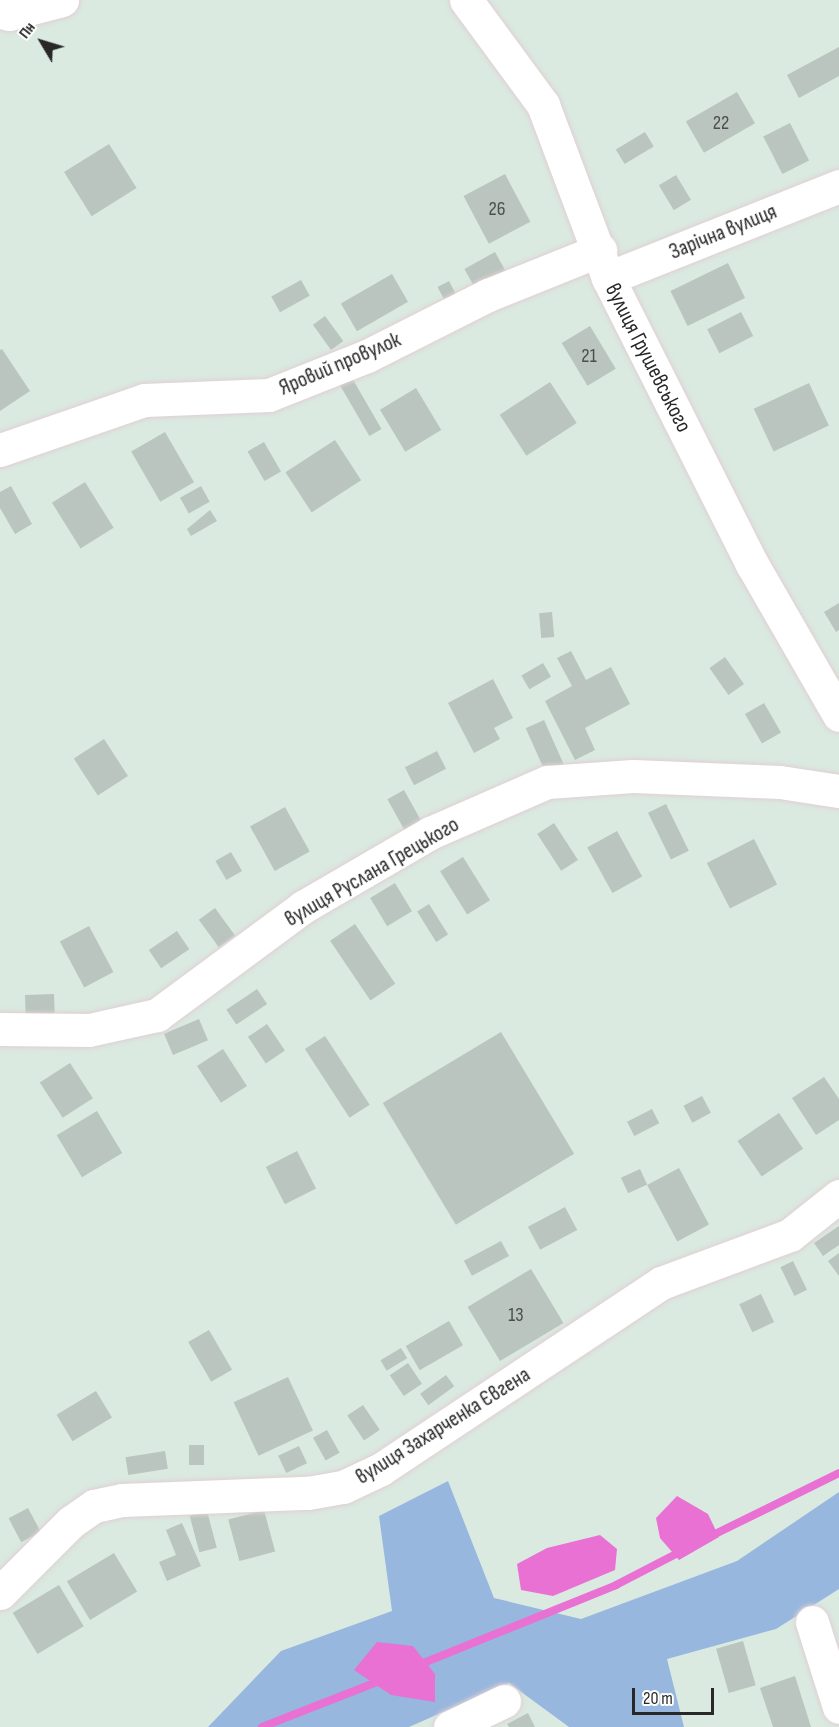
<!DOCTYPE html>
<html>
<head>
<meta charset="utf-8">
<style>
  body { margin:0 }
  #map { position:relative; width:839px; height:1727px; overflow:hidden; background:#daeae1; font-family:"Sofia Sans Condensed",sans-serif }
  div>[style] { position:absolute }
  .green>* { inset:0; background:#98b7de }
  .water>* { inset:0; background:#e871d3 }
  .stream>* { height:8px; margin:-4px; padding:0 4px; transform-origin:4px; border-radius:4px; background:#e871d3 }
  .building>* { inset:0; background:#b9c5be; transform-origin:0 0 }
  .roads { filter:drop-shadow(0 0 2px #e0cfd4) drop-shadow(0 0 2px #e0cfd4) }
  .minor>* { height:33px; margin:-16.5px; padding:0 16.5px; transform-origin:16.5px; border-radius:16.5px; background:#fff }
  span { translate:-50% -50%; white-space:nowrap; text-align:center; line-height:1.15; -webkit-text-stroke:4.5px #fff; paint-order:stroke }
  .number-label { font-size:20px; color:#4c4f4e }
  .number-label span { -webkit-text-stroke-width:0 }
  .street-label { font-size:22px; color:#282828 }
  .north { position:absolute; left:12px; top:12px; width:60px; height:60px; -webkit-text-stroke:4px #fff; paint-order:stroke; rotate:308deg; font-size:16px; font-weight:700; line-height:24px; text-align:center; color:#282828 }
  .north::after { content:''; display:block; margin:auto; width:21px; height:27px; background:#282828; clip-path:polygon(50% 0,100% 100%,50% 72%,0 100%) }
  .scale { position:absolute; left:632px; top:1688px; width:82px; height:27px; box-sizing:border-box; border:3px solid #282828; border-top:0; padding-left:8px; font-size:18px; line-height:21px; white-space:nowrap; color:#282828; -webkit-text-stroke:4px #fff; paint-order:stroke }
</style>
</head>
<body>
<div id="map">
  <div class="green">
    <div style="clip-path:polygon(448px 1481px,494px 1598px,581px 1619px,737px 1561px,839px 1492px,839px 1589px,776px 1629px,667px 1659px,684px 1727px,569px 1727px,509px 1683px,409px 1727px,208px 1727px,281px 1651px,392px 1611px,379px 1516px)"></div>
  </div>
  <div class="water">
    <div style="clip-path:polygon(677px 1496px,708px 1514px,719px 1537px,679px 1560px,660px 1538px,656px 1518px)"></div>
    <div style="clip-path:polygon(600px 1535px,617px 1549px,615px 1570px,553px 1596px,521px 1590px,517px 1564px,547px 1548px)"></div>
    <div style="clip-path:polygon(377px 1642px,413px 1646px,435px 1674px,435px 1702px,391px 1695px,354px 1670px)"></div>
  </div>
  <div class="stream">
    <div style="left:707px;top:1538px;width:147px;rotate:-26.2deg"></div>
    <div style="left:416px;top:1666px;width:216px;rotate:-22deg"></div>
    <div style="left:616px;top:1585px;width:74px;rotate:-27.3deg"></div>
    <div style="left:262px;top:1727px;width:129px;rotate:-21.4deg"></div>
  </div>
  <div class="building">
    <div style="clip-path:polygon(839px 47px,839px 76px,799px 98px,787px 75px)"></div>
    <div style="left:737px;top:92px;width:36px;height:59px;rotate:60deg"></div>
    <div style="left:790px;top:123px;width:42px;height:30px;rotate:63deg"></div>
    <div style="left:645px;top:132px;width:17px;height:34px;rotate:59deg"></div>
    <div style="left:109px;top:144px;width:52px;height:53px;rotate:58deg"></div>
    <div style="left:505px;top:174px;width:54px;height:47px;rotate:62deg"></div>
    <div style="left:676px;top:175px;width:29px;height:20px;rotate:59deg"></div>
    <div style="left:495px;top:252px;width:21px;height:35px;rotate:61deg"></div>
    <div style="left:728px;top:263px;width:39px;height:64px;rotate:64deg"></div>
    <div style="left:392px;top:274px;width:32px;height:59px;rotate:60deg"></div>
    <div style="left:301px;top:280px;width:18px;height:34px;rotate:61deg"></div>
    <div style="left:449px;top:281px;width:17px;height:13px;rotate:62deg"></div>
    <div style="left:741px;top:312px;width:27px;height:38px;rotate:63deg"></div>
    <div style="left:325px;top:316px;width:31px;height:15px;rotate:54deg"></div>
    <div style="left:590px;top:326px;width:50px;height:33px;rotate:59deg"></div>
    <div style="clip-path:polygon(2px 349px,30px 391px,0 411px,0 350px)"></div>
    <div style="left:352px;top:378px;width:59px;height:14px;rotate:60deg"></div>
    <div style="left:550px;top:382px;width:49px;height:60px;rotate:57deg"></div>
    <div style="left:809px;top:383px;width:47px;height:61px;rotate:65deg"></div>
    <div style="left:416px;top:388px;width:49px;height:42px;rotate:59deg"></div>
    <div style="left:165px;top:432px;width:58px;height:39px;rotate:60deg"></div>
    <div style="left:335px;top:440px;width:48px;height:59px;rotate:57deg"></div>
    <div style="left:264px;top:442px;width:34px;height:19px;rotate:60deg"></div>
    <div style="left:85px;top:482px;width:54px;height:39px;rotate:58deg"></div>
    <div style="clip-path:polygon(11px 486px,32px 524px,15px 534px,0 508px,0 492px)"></div>
    <div style="left:201px;top:486px;width:18px;height:24px;rotate:61deg"></div>
    <div style="clip-path:polygon(210px 510px,217px 521px,191px 536px,187px 529px)"></div>
    <div style="clip-path:polygon(839px 603px,839px 630px,836px 632px,824px 612px)"></div>
    <div style="left:552px;top:612px;width:25px;height:13px;rotate:85deg"></div>
    <div style="clip-path:polygon(571px 651px,586px 680px,611px 667px,630px 704px,585px 728px,595px 750px,575px 760px,545px 701px,572px 686px,557px 658px)"></div>
    <div style="left:725px;top:657px;width:33px;height:19px;rotate:55deg"></div>
    <div style="left:543px;top:663px;width:16px;height:25px;rotate:60deg"></div>
    <div style="clip-path:polygon(493px 679px,513px 718px,494px 728px,500px 739px,474px 753px,448px 703px)"></div>
    <div style="left:764px;top:703px;width:34px;height:22px;rotate:60deg"></div>
    <div style="left:544px;top:720px;width:52px;height:20px;rotate:66deg"></div>
    <div style="left:104px;top:739px;width:44px;height:36px;rotate:57deg"></div>
    <div style="left:437px;top:751px;width:20px;height:36px;rotate:63deg"></div>
    <div style="left:404px;top:790px;width:43px;height:19px;rotate:61deg"></div>
    <div style="left:666px;top:804px;width:52px;height:20px;rotate:64deg"></div>
    <div style="left:285px;top:807px;width:51px;height:40px;rotate:61deg"></div>
    <div style="left:554px;top:823px;width:44px;height:20px;rotate:57deg"></div>
    <div style="left:617px;top:831px;width:52px;height:34px;rotate:61deg"></div>
    <div style="left:754px;top:839px;width:51px;height:53px;rotate:63deg"></div>
    <div style="left:231px;top:852px;width:22px;height:18px;rotate:60deg"></div>
    <div style="left:463px;top:857px;width:51px;height:27px;rotate:58deg"></div>
    <div style="left:395px;top:883px;width:33px;height:29px;rotate:59deg"></div>
    <div style="left:429px;top:904px;width:36px;height:14px;rotate:58deg"></div>
    <div style="left:215px;top:908px;width:34px;height:20px;rotate:54deg"></div>
    <div style="left:355px;top:924px;width:72px;height:30px;rotate:56deg"></div>
    <div style="left:89px;top:926px;width:52px;height:33px;rotate:62deg"></div>
    <div style="left:177px;top:931px;width:22px;height:34px;rotate:56deg"></div>
    <div style="left:257px;top:989px;width:18px;height:37px;rotate:56deg"></div>
    <div style="left:54px;top:994px;width:25px;height:29px;rotate:88deg"></div>
    <div style="left:199px;top:1019px;width:23px;height:38px;rotate:67deg"></div>
    <div style="left:267px;top:1024px;width:32px;height:23px;rotate:56deg"></div>
    <div style="left:501px;top:1032px;width:142px;height:138px;rotate:59deg"></div>
    <div style="left:325px;top:1036px;width:82px;height:24px;rotate:57deg"></div>
    <div style="left:223px;top:1049px;width:44px;height:31px;rotate:57deg"></div>
    <div style="left:70px;top:1063px;width:42px;height:36px;rotate:57deg"></div>
    <div style="clip-path:polygon(824px 1077px,839px 1099px,839px 1120px,816px 1135px,792px 1098px)"></div>
    <div style="left:702px;top:1096px;width:19px;height:21px;rotate:62deg"></div>
    <div style="left:652px;top:1109px;width:16px;height:28px;rotate:63deg"></div>
    <div style="left:97px;top:1111px;width:49px;height:47px;rotate:59deg"></div>
    <div style="left:779px;top:1113px;width:43px;height:50px;rotate:56deg"></div>
    <div style="left:297px;top:1151px;width:42px;height:35px;rotate:63deg"></div>
    <div style="left:679px;top:1168px;width:64px;height:36px;rotate:62deg"></div>
    <div style="left:640px;top:1169px;width:17px;height:21px;rotate:65deg"></div>
    <div style="left:565px;top:1207px;width:26px;height:42px;rotate:62deg"></div>
    <div style="clip-path:polygon(839px 1226px,839px 1245px,823px 1256px,814px 1243px)"></div>
    <div style="left:501px;top:1241px;width:17px;height:42px;rotate:62deg"></div>
    <div style="clip-path:polygon(839px 1253px,839px 1276px,828px 1261px)"></div>
    <div style="left:793px;top:1261px;width:32px;height:14px;rotate:64deg"></div>
    <div style="left:531px;top:1269px;width:63px;height:74px;rotate:59deg"></div>
    <div style="left:761px;top:1294px;width:31px;height:24px;rotate:65deg"></div>
    <div style="left:449px;top:1321px;width:28px;height:50px;rotate:60deg"></div>
    <div style="left:209px;top:1330px;width:46px;height:24px;rotate:60deg"></div>
    <div style="left:401px;top:1348px;width:12px;height:24px;rotate:59deg"></div>
    <div style="left:408px;top:1363px;width:25px;height:22px;rotate:56deg"></div>
    <div style="left:446px;top:1375px;width:14px;height:32px;rotate:54deg"></div>
    <div style="left:288px;top:1377px;width:59px;height:60px;rotate:65deg"></div>
    <div style="left:96px;top:1391px;width:31px;height:46px;rotate:59deg"></div>
    <div style="left:363px;top:1405px;width:30px;height:19px;rotate:56deg"></div>
    <div style="left:327px;top:1430px;width:26px;height:16px;rotate:61deg"></div>
    <div style="left:189px;top:1445px;width:15px;height:20px"></div>
    <div style="left:299px;top:1446px;width:19px;height:23px;rotate:65deg"></div>
    <div style="left:165px;top:1451px;width:18px;height:40px;rotate:81deg"></div>
    <div style="left:28px;top:1508px;width:27px;height:22px;rotate:62deg"></div>
    <div style="left:264px;top:1510px;width:43px;height:37px;rotate:75deg"></div>
    <div style="left:207px;top:1511px;width:38px;height:18px;rotate:75deg"></div>
    <div style="clip-path:polygon(182px 1523px,201px 1566px,167px 1581px,159px 1562px,176px 1555px,166px 1530px)"></div>
    <div style="left:114px;top:1553px;width:45px;height:55px;rotate:59deg"></div>
    <div style="left:59px;top:1585px;width:48px;height:54px;rotate:59deg"></div>
    <div style="left:743px;top:1641px;width:46px;height:28px;rotate:74deg"></div>
    <div style="clip-path:polygon(795px 1676px,811px 1727px,773px 1727px,760px 1688px)"></div>
    <div style="clip-path:polygon(528px 1713px,535px 1727px,509px 1727px,507px 1724px)"></div>
  </div>
  <div class="roads">
    <div class="minor">
      <div style="left:466px;top:0;width:130px;rotate:53.7deg"></div>
      <div style="left:543px;top:105px;width:185px;rotate:69.4deg"></div>
      <div style="left:608px;top:278px;width:320px;rotate:63.3deg"></div>
      <div style="left:752px;top:564px;width:174px;rotate:60.1deg"></div>
      <div style="left:0;top:12px;width:9px;rotate:13deg"></div>
      <div style="left:9px;top:14px;width:55px;rotate:-14.8deg"></div>
      <div style="left:608px;top:278px;width:249px;rotate:-21.7deg"></div>
      <div style="left:0;top:450px;width:152px;rotate:-19.1deg"></div>
      <div style="left:144px;top:400px;width:125px;rotate:-2.3deg"></div>
      <div style="left:269px;top:395px;width:105px;rotate:-21.7deg"></div>
      <div style="left:367px;top:356px;width:136px;rotate:-26.8deg"></div>
      <div style="left:488px;top:295px;width:121px;rotate:-21.9deg"></div>
      <div style="left:0;top:1029px;width:89px;rotate:0.6deg"></div>
      <div style="left:89px;top:1030px;width:70px;rotate:-12.4deg"></div>
      <div style="left:157px;top:1015px;width:182px;rotate:-36.5deg"></div>
      <div style="left:303px;top:907px;width:147px;rotate:-30.2deg"></div>
      <div style="left:430px;top:833px;width:128px;rotate:-23.6deg"></div>
      <div style="left:547px;top:782px;width:86px;rotate:-4deg"></div>
      <div style="left:633px;top:776px;width:147px;rotate:2.3deg"></div>
      <div style="left:780px;top:782px;width:60px;rotate:8.7deg"></div>
      <div style="left:0;top:1593px;width:100px;rotate:-45deg"></div>
      <div style="left:71px;top:1522px;width:28px;rotate:-35deg"></div>
      <div style="left:94px;top:1506px;width:29px;rotate:-12deg"></div>
      <div style="left:122px;top:1500px;width:186px;rotate:-2.2deg"></div>
      <div style="left:308px;top:1493px;width:36px;rotate:-10deg"></div>
      <div style="left:343px;top:1487px;width:42px;rotate:-25.3deg"></div>
      <div style="left:381px;top:1469px;width:336px;rotate:-33.6deg"></div>
      <div style="left:661px;top:1283px;width:138px;rotate:-20.4deg"></div>
      <div style="left:790px;top:1235px;width:63px;rotate:-38.5deg"></div>
      <div style="left:812px;top:1622px;width:89px;rotate:72.4deg"></div>
      <div style="left:450px;top:1727px;width:60px;rotate:-25.7deg"></div>
    </div>
  </div>
  <div class="number-label">
    <span style="left:721px;top:123px">22</span>
    <span style="left:497px;top:209px">26</span>
    <span style="left:589px;top:356px">21</span>
    <span style="left:516px;top:1315px">13</span>
  </div>
  <div class="street-label">
    <span style="left:723px;top:232px;rotate:-22deg">Зарічна вулиця</span>
    <span style="left:648px;top:358px;rotate:63deg">вулиця Грушевського</span>
    <span style="left:340px;top:364px;rotate:-23deg">Яровий провулок</span>
    <span style="left:372px;top:872px;rotate:-30deg">вулиця Руслана Грецького</span>
    <span style="left:443px;top:1426px;rotate:-32deg">вулиця Захарченка Євгена</span>
  </div>
  <div class="north">Пн</div>
  <div class="scale">20 m</div>
</div>
</body>
</html>
